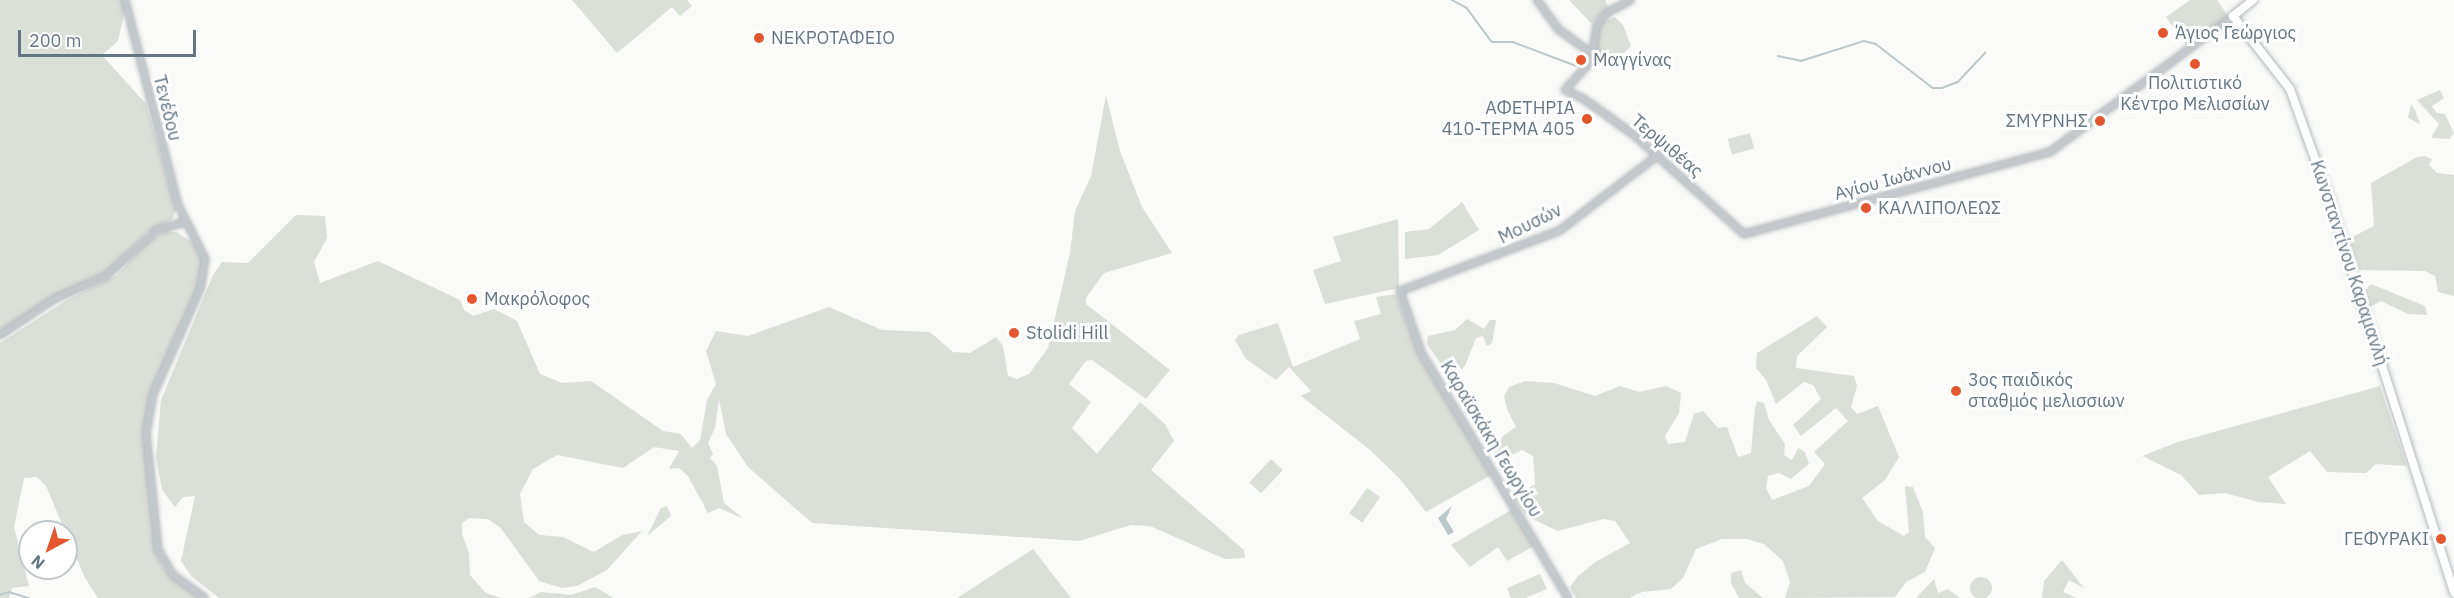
<!DOCTYPE html>
<html>
<head>
<meta charset="utf-8">
<style>
  body { margin:0 }
  #map { position:relative; width:2454px; height:598px; overflow:hidden; background:#fafaf8; font-family:"IBM Plex Sans",sans-serif }
  div>[style] { position:absolute }
  .green>* { inset:0; background:#dadfd7; transform-origin:0 0 }
  .round { border-radius:50% }
  .water>* { inset:0; background:#bbc7cb }
  .stream>* { height:1.5px; margin:-0.75px; padding:0 0.75px; transform-origin:0.75px; border-radius:0.75px; background:#bbc7cb }
  .roads { filter:drop-shadow(0 0 2px #b5babe) drop-shadow(0 0 2px #b5babe) }
  .minor>* { height:6px; margin:-3px; padding:0 3px; transform-origin:3px; border-radius:3px; background:#c3c8cc }
  .minor>.ring { margin:-3px; padding:0; box-sizing:content-box; background:none; border:6px solid #c3c8cc; border-radius:50% }
  .major>* { height:8px; margin:-4px; padding:0 4px; transform-origin:4px; border-radius:4px; background:#fff }
  .dots>* { width:16px; height:16px; translate:-50% -50%; box-sizing:border-box; border:3px solid #fff; border-radius:50% }
  span { translate:-50% -50%; white-space:nowrap; text-align:center; line-height:1.15; -webkit-text-stroke:6px #fff; paint-order:stroke }
  .poi-label { font-size:18px; color:#657683 }
  .left { translate:0 -50%; text-align:left }
  .right { translate:-100% -50%; text-align:right }
  .street-label { font-size:18px; color:#657683 }
  .north { position:absolute; left:18px; top:520px; width:60px; height:60px; box-sizing:border-box; background:#fff; border:2px solid #c1c8cd; border-radius:50%; rotate:220deg; font-size:16px; font-weight:700; line-height:24px; text-align:center; color:#657683 }
  .north::after { content:''; display:block; margin:auto; width:21px; height:27px; background:#e4572e; clip-path:polygon(50% 0,100% 100%,50% 72%,0 100%) }
  .scale { position:absolute; left:18px; top:30px; width:178px; height:27px; box-sizing:border-box; border:3px solid #657683; border-top:0; padding-left:8px; font-size:18px; line-height:21px; white-space:nowrap; color:#657683; -webkit-text-stroke:4px #fff; paint-order:stroke }
</style>
</head>
<body>
<div id="map">
  <div class="green">
    <div style="clip-path:polygon(0 0,123px 0,125px 10px,118px 41px,102px 55px,146px 104px,176px 210px,172px 220px,148px 232px,103px 275px,45px 302px,0 331px)"></div>
    <div style="clip-path:polygon(572px 0,687px 0,692px 6px,680px 16px,672px 7px,617px 53px)"></div>
    <div style="clip-path:polygon(1569px 0,1605px 0,1609px 9px,1591px 23px)"></div>
    <div style="clip-path:polygon(2190px 0,2217px 0,2228px 16px,2187px 46px,2166px 17px)"></div>
    <div style="clip-path:polygon(1615px 17px,1623px 25px,1631px 46px,1615px 62px,1601px 56px,1595px 45px,1600px 24px)"></div>
    <div style="clip-path:polygon(2440px 90px,2444px 98px,2432px 106px,2437px 113px,2445px 114px,2454px 133px,2449px 139px,2431px 138px,2439px 124px,2417px 100px)"></div>
    <div style="clip-path:polygon(1106px 95px,1120px 151px,1142px 207px,1172px 253px,1104px 273px,1086px 298px,1086px 304px,1170px 370px,1146px 399px,1092px 360px,1086px 361px,1069px 384px,1091px 402px,1072px 428px,1097px 454px,1140px 402px,1165px 424px,1174px 441px,1151px 470px,1244px 550px,1245px 558px,1225px 559px,1150px 526px,1131px 525px,1079px 541px,812px 523px,748px 467px,726px 434px,719px 399px,715px 428px,708px 443px,713px 454px,710px 458px,717px 466px,724px 503px,744px 519px,719px 508px,708px 513px,688px 476px,679px 468px,669px 469px,679px 451px,654px 447px,623px 468px,557px 455px,533px 469px,520px 494px,524px 522px,539px 535px,563px 537px,594px 552px,622px 535px,642px 531px,607px 570px,577px 586px,562px 588px,539px 581px,500px 527px,487px 519px,469px 518px,462px 523px,462px 534px,469px 553px,470px 575px,486px 593px,501px 598px,219px 598px,191px 576px,181px 561px,195px 496px,183px 497px,175px 507px,162px 490px,156px 457px,161px 400px,213px 275px,222px 262px,248px 263px,296px 215px,325px 216px,327px 238px,314px 262px,320px 283px,378px 261px,460px 300px,464px 310px,473px 316px,494px 309px,517px 321px,540px 374px,562px 383px,591px 381px,663px 431px,681px 434px,692px 448px,700px 440px,707px 400px,716px 384px,706px 351px,716px 331px,748px 336px,829px 307px,882px 330px,930px 332px,953px 352px,970px 353px,996px 337px,1003px 346px,1008px 376px,1017px 379px,1029px 374px,1048px 348px,1070px 253px,1075px 211px,1091px 176px)"></div>
    <div style="clip-path:polygon(2411px 104px,2415px 110px,2420px 124px,2408px 118px)"></div>
    <div style="left:1750px;top:133px;width:16px;height:23px;rotate:75deg"></div>
    <div style="clip-path:polygon(2425px 156px,2432px 159px,2429px 165px,2437px 173px,2454px 175px,2454px 296px,2438px 292px,2435px 276px,2425px 271px,2360px 270px,2353px 264px,2346px 240px,2374px 226px,2371px 183px,2417px 157px)"></div>
    <div style="clip-path:polygon(1462px 202px,1479px 230px,1438px 255px,1405px 259px,1405px 232px,1429px 229px)"></div>
    <div style="clip-path:polygon(1398px 219px,1399px 288px,1325px 304px,1313px 270px,1341px 261px,1333px 237px)"></div>
    <div style="clip-path:polygon(165px 231px,176px 232px,195px 244px,204px 264px,202px 278px,150px 398px,144px 429px,156px 552px,163px 568px,198px 598px,98px 598px,85px 578px,46px 486px,37px 477px,24px 478px,14px 527px,29px 586px,12px 588px,9px 598px,0 598px,0 343px,67px 300px,117px 275px,147px 243px)"></div>
    <div style="clip-path:polygon(2371px 284px,2425px 306px,2427px 315px,2408px 314px,2381px 301px,2370px 307px,2364px 292px)"></div>
    <div style="clip-path:polygon(1396px 294px,1418px 353px,1491px 475px,1426px 512px,1399px 478px,1369px 449px,1301px 396px,1311px 391px,1289px 367px,1276px 380px,1246px 359px,1235px 340px,1239px 335px,1278px 323px,1293px 367px,1360px 339px,1354px 321px,1381px 314px,1376px 297px)"></div>
    <div style="clip-path:polygon(1817px 316px,1827px 327px,1797px 356px,1796px 368px,1854px 376px,1857px 386px,1851px 407px,1857px 414px,1878px 406px,1899px 457px,1885px 480px,1862px 498px,1878px 521px,1904px 536px,1909px 532px,1905px 486px,1913px 487px,1923px 512px,1925px 537px,1935px 548px,1925px 572px,1906px 582px,1895px 597px,1785px 598px,1790px 582px,1783px 561px,1764px 544px,1747px 539px,1722px 539px,1696px 549px,1683px 578px,1671px 589px,1642px 592px,1629px 598px,1576px 598px,1570px 587px,1578px 576px,1597px 561px,1630px 543px,1615px 521px,1603px 519px,1558px 531px,1526px 516px,1513px 498px,1535px 484px,1533px 456px,1522px 450px,1499px 461px,1494px 454px,1503px 436px,1516px 427px,1507px 409px,1504px 396px,1509px 387px,1525px 381px,1554px 383px,1595px 396px,1620px 386px,1639px 392px,1666px 386px,1681px 393px,1679px 413px,1665px 436px,1668px 444px,1685px 442px,1694px 414px,1703px 411px,1718px 428px,1727px 427px,1738px 457px,1751px 453px,1755px 409px,1757px 401px,1764px 403px,1769px 420px,1785px 444px,1784px 455px,1792px 460px,1798px 448px,1805px 452px,1809px 464px,1791px 479px,1779px 473px,1768px 476px,1766px 488px,1772px 500px,1809px 486px,1825px 464px,1814px 452px,1848px 421px,1836px 408px,1801px 436px,1793px 425px,1821px 399px,1813px 385px,1804px 382px,1776px 404px,1766px 380px,1756px 368px,1757px 353px)"></div>
    <div style="clip-path:polygon(1467px 319px,1484px 329px,1490px 320px,1496px 320px,1492px 343px,1487px 346px,1483px 336px,1476px 338px,1465px 366px,1451px 379px,1427px 344px,1428px 336px,1455px 330px)"></div>
    <div style="clip-path:polygon(2380px 386px,2407px 466px,2376px 464px,2366px 473px,2327px 472px,2310px 451px,2268px 477px,2286px 504px,2258px 502px,2225px 493px,2199px 495px,2181px 475px,2142px 456px,2178px 442px)"></div>
    <div style="left:1271px;top:459px;width:16px;height:32px;rotate:43deg"></div>
    <div style="left:1367px;top:488px;width:16px;height:31px;rotate:35deg"></div>
    <div style="clip-path:polygon(667px 506px,671px 516px,647px 536px,661px 508px)"></div>
    <div style="clip-path:polygon(1511px 510px,1534px 546px,1507px 561px,1498px 547px,1470px 567px,1451px 545px)"></div>
    <div style="clip-path:polygon(1033px 549px,1071px 598px,957px 598px)"></div>
    <div style="clip-path:polygon(2062px 560px,2084px 588px,2069px 580px,2063px 592px,2077px 598px,2042px 598px,2044px 581px)"></div>
    <div style="clip-path:polygon(1741px 570px,1745px 583px,1763px 598px,1739px 598px,1731px 583px,1731px 573px)"></div>
    <div style="clip-path:polygon(1540px 574px,1547px 589px,1525px 598px,1511px 598px,1507px 588px)"></div>
    <div class="round" style="left:1970px;top:577px;width:22px;height:22px"></div>
    <div style="clip-path:polygon(1934px 579px,1938px 593px,1948px 589px,1960px 598px,1916px 598px)"></div>
    <div style="clip-path:polygon(595px 587px,614px 598px,529px 598px,541px 592px,571px 595px)"></div>
  </div>
  <div class="water">
    <div style="clip-path:polygon(1452px 506px,1446px 519px,1454px 532px,1448px 535px,1438px 518px)"></div>
  </div>
  <div class="stream">
    <div style="left:1452px;top:0;width:17px;rotate:28deg"></div>
    <div style="left:1467px;top:8px;width:42px;rotate:53.7deg"></div>
    <div style="left:1492px;top:42px;width:21px"></div>
    <div style="left:1513px;top:42px;width:71px;rotate:20.7deg"></div>
    <div style="left:1778px;top:56px;width:24px;rotate:12deg"></div>
    <div style="left:1801px;top:61px;width:66px;rotate:-17.6deg"></div>
    <div style="left:1864px;top:41px;width:12px;rotate:14deg"></div>
    <div style="left:1876px;top:44px;width:72px;rotate:37.7deg"></div>
    <div style="left:1933px;top:88px;width:9px"></div>
    <div style="left:1942px;top:88px;width:17px;rotate:-21deg"></div>
    <div style="left:1958px;top:82px;width:40px;rotate:-47deg"></div>
    <div style="left:0;top:595px;width:9px;rotate:-18deg"></div>
    <div style="left:9px;top:592px;width:21px;rotate:17deg"></div>
  </div>
  <div class="roads">
    <div class="minor">
      <div style="left:125px;top:0;width:212px;rotate:75.5deg"></div>
      <div style="left:178px;top:205px;width:60px;rotate:63.4deg"></div>
      <div style="left:205px;top:259px;width:30px;rotate:99deg"></div>
      <div style="left:200px;top:289px;width:115px;rotate:114.1deg"></div>
      <div style="left:153px;top:394px;width:40px;rotate:100deg"></div>
      <div style="left:146px;top:433px;width:118px;rotate:84.1deg"></div>
      <div style="left:158px;top:550px;width:29px;rotate:59deg"></div>
      <div style="left:173px;top:575px;width:39px;rotate:36deg"></div>
      <div style="left:1537px;top:0;width:36px;rotate:54deg"></div>
      <div style="left:1558px;top:29px;width:41px;rotate:36deg"></div>
      <div class="ring" style="left:1590px;top:52px;width:2px;height:2px"></div>
      <div style="left:1593px;top:52px;width:27px;rotate:-82deg"></div>
      <div style="left:1597px;top:25px;width:17px;rotate:-50deg"></div>
      <div style="left:1608px;top:12px;width:26px;rotate:-28deg"></div>
      <div style="left:1592px;top:60px;width:40px;rotate:132deg"></div>
      <div style="left:1565px;top:90px;width:21px;rotate:25deg"></div>
      <div style="left:1584px;top:99px;width:62px;rotate:35.8deg"></div>
      <div style="left:1634px;top:135px;width:148px;rotate:42deg"></div>
      <div style="left:1744px;top:234px;width:317px;rotate:-15deg"></div>
      <div style="left:2050px;top:152px;width:228px;rotate:-36.6deg"></div>
      <div style="left:0;top:335px;width:65px;rotate:-33.7deg"></div>
      <div style="left:54px;top:299px;width:57px;rotate:-23.9deg"></div>
      <div style="left:106px;top:276px;width:69px;rotate:-42deg"></div>
      <div style="left:157px;top:230px;width:29px;rotate:-16deg"></div>
      <div style="left:1568px;top:598px;width:287px;rotate:-120.9deg"></div>
      <div style="left:1421px;top:352px;width:65px;rotate:-109deg"></div>
      <div style="left:1400px;top:291px;width:170px;rotate:-20.7deg"></div>
      <div style="left:1559px;top:231px;width:125px;rotate:-37.5deg"></div>
    </div>
    <div class="major">
      <div style="left:2253px;top:0;width:26px;rotate:141deg"></div>
      <div style="left:2233px;top:16px;width:93px;rotate:52deg"></div>
      <div style="left:2290px;top:89px;width:113px;rotate:70.3deg"></div>
      <div style="left:2328px;top:195px;width:417px;rotate:72.4deg"></div>
    </div>
  </div>
  <div class="dots">
    <div style="left:2163px;top:33px;background:#e4572e"></div>
    <div style="left:759px;top:38px;background:#e4572e"></div>
    <div style="left:1581px;top:60px;background:#e4572e"></div>
    <div style="left:2195px;top:64px;background:#e4572e"></div>
    <div style="left:1587px;top:119px;background:#e4572e"></div>
    <div style="left:2100px;top:121px;background:#e4572e"></div>
    <div style="left:1866px;top:208px;background:#e4572e"></div>
    <div style="left:472px;top:299px;background:#e4572e"></div>
    <div style="left:1014px;top:333px;background:#e4572e"></div>
    <div style="left:1956px;top:391px;background:#e4572e"></div>
    <div style="left:2441px;top:539px;background:#e4572e"></div>
  </div>
  <div class="poi-label">
    <span class="left" style="left:2175px;top:33px">Άγιος Γεώργιος</span>
    <span class="left" style="left:771px;top:38px">ΝΕΚΡΟΤΑΦΕΙΟ</span>
    <span class="left" style="left:1593px;top:60px">Μαγγίνας</span>
    <span style="left:2195px;top:94px">Πολιτιστικό<br>Κέντρο Μελισσίων</span>
    <span class="right" style="left:1575px;top:119px">ΑΦΕΤΗΡΙΑ<br>410-ΤΕΡΜΑ 405</span>
    <span class="right" style="left:2088px;top:121px">ΣΜΥΡΝΗΣ</span>
    <span class="left" style="left:1878px;top:208px">ΚΑΛΛΙΠΟΛΕΩΣ</span>
    <span class="left" style="left:484px;top:299px">Μακρόλοφος</span>
    <span class="left" style="left:1026px;top:333px">Stolidi Hill</span>
    <span class="left" style="left:1968px;top:391px">3ος παιδικός<br>σταθμός μελισσιων</span>
    <span class="right" style="left:2429px;top:539px">ΓΕΦΥΡΑΚΙ</span>
  </div>
  <div class="street-label">
    <span style="left:167px;top:108px;rotate:76deg">Τενέδου</span>
    <span style="left:1667px;top:146px;rotate:40deg">Τερψιθέας</span>
    <span style="left:1893px;top:179px;rotate:-15deg">Αγίου Ιωάννου</span>
    <span style="left:1530px;top:224px;rotate:-26deg">Μουσών</span>
    <span style="left:2349px;top:263px;rotate:72deg">Κωνσταντίνου Καραμανλή</span>
    <span style="left:1491px;top:439px;rotate:59deg">Καραϊσκάκη Γεωργίου</span>
  </div>
  <div class="north">N</div>
  <div class="scale">200 m</div>
</div>
</body>
</html>
